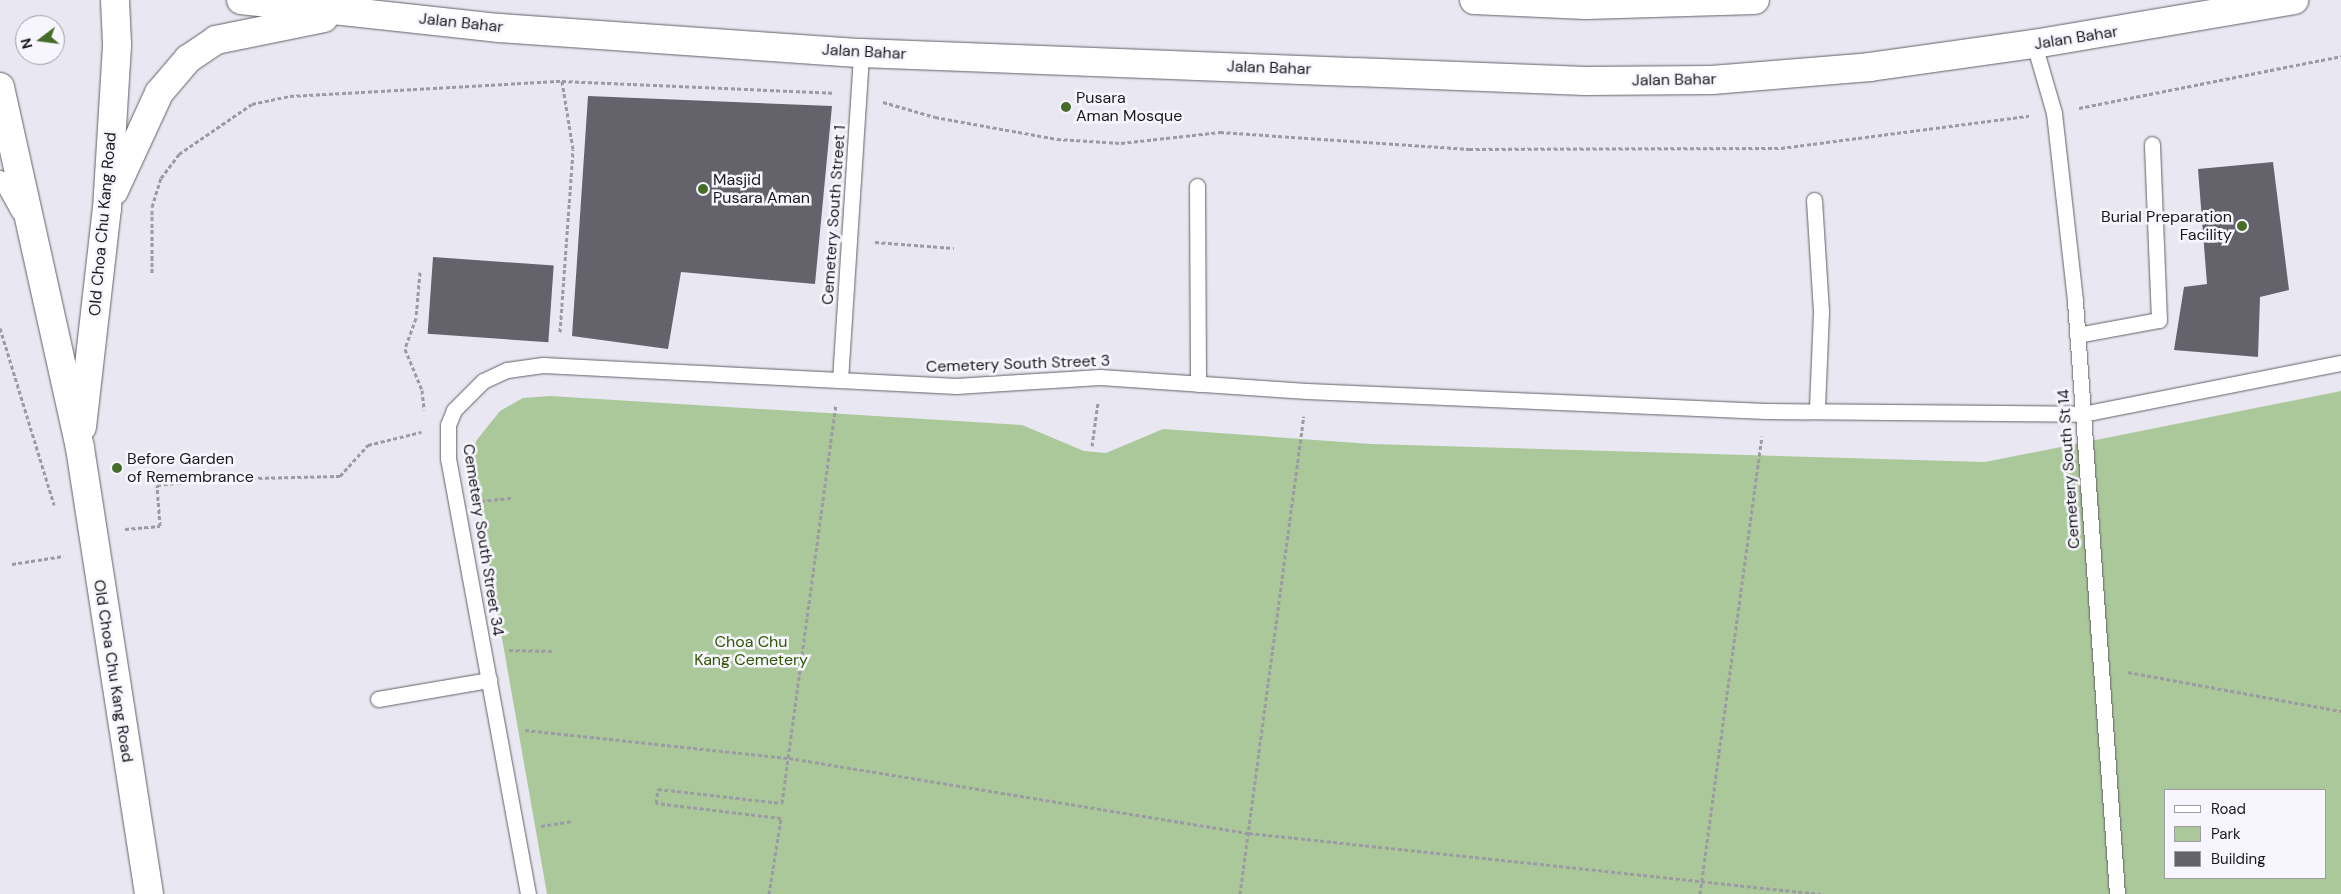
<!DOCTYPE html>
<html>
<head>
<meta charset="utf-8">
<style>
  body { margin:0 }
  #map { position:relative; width:2341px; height:894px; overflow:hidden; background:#e9e8f2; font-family:"DM Sans",sans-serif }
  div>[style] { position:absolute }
  .green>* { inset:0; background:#abc89a }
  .building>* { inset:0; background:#64636c; transform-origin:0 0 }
  .path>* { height:3px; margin-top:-1.5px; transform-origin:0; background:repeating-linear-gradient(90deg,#9c9ba3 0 4px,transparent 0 6.5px) }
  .roads { filter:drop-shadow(0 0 1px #616068) drop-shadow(0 0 1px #616068) }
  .lane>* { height:15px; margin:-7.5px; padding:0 7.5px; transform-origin:7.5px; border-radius:7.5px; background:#fff }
  .secondary>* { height:28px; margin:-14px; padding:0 14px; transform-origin:14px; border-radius:14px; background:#fff }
  .dots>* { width:14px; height:14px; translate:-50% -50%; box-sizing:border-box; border:2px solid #f7f6fe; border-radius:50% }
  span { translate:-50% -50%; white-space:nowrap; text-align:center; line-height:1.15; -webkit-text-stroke:5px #f7f6fe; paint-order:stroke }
  .street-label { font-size:16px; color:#19181c }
  .poi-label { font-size:16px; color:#19181c }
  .left { translate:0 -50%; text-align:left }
  .right { translate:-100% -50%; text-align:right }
  .park-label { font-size:16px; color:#2f5800 }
  .legend { position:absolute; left:2164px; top:789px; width:162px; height:90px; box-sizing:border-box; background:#f7f6fe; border:1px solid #9e9da4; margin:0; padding:6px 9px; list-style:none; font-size:15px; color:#19181c }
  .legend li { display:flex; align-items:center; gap:10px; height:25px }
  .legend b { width:25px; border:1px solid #9e9da4 }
  .north { position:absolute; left:15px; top:15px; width:50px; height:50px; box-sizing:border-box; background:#f7f6fe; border:1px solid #9e9da4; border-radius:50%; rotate:255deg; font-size:14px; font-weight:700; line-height:20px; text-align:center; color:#19181c }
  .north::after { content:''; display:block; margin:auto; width:18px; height:22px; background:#466d28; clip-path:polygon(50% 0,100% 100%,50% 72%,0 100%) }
</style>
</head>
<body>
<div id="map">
  <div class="green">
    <div style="clip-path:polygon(evenodd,2341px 391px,2341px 894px,547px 894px,471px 462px,476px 441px,500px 411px,523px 398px,550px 396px,1022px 425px,1084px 451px,1106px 453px,1163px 429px,1371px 444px,1985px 462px,2341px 391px,2165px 790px,2325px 790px,2325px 878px,2165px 878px,2165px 790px)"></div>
  </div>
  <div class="building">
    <div style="clip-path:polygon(588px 96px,832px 106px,815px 284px,681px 272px,668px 349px,572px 336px)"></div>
    <div style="clip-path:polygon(2273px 162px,2289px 290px,2260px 297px,2258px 357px,2174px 350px,2184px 287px,2207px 284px,2198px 169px)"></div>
    <div style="left:433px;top:257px;width:121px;height:77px;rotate:4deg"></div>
  </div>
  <div class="path">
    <div style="left:883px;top:102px;width:54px;rotate:16.1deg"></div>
    <div style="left:935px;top:117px;width:124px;rotate:10.2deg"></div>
    <div style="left:1057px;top:139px;width:64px;rotate:3.6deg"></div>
    <div style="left:1121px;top:143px;width:100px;rotate:-6.3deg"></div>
    <div style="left:1220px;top:132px;width:250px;rotate:3.9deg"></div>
    <div style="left:1469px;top:149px;width:312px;rotate:-0.2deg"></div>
    <div style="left:1781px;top:148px;width:250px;rotate:-7.4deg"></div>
    <div style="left:2079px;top:108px;width:267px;rotate:-11.2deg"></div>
    <div style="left:875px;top:242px;width:79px;rotate:4.3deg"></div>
    <div style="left:420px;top:272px;width:46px;rotate:95deg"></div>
    <div style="left:416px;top:318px;width:33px;rotate:110deg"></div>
    <div style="left:405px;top:349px;width:44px;rotate:67.5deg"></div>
    <div style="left:422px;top:390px;width:20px;rotate:84deg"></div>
    <div style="left:152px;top:273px;width:66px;rotate:-90deg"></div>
    <div style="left:152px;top:207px;width:30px;rotate:-73deg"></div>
    <div style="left:161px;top:178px;width:30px;rotate:-53deg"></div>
    <div style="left:179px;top:154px;width:88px;rotate:-34.4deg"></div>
    <div style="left:252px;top:104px;width:39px;rotate:-12deg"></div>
    <div style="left:290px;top:96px;width:272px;rotate:-3.2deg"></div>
    <div style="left:562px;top:81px;width:271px;rotate:2.5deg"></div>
    <div style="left:0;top:328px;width:185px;rotate:73deg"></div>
    <div style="left:560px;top:332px;width:183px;rotate:-85.9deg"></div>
    <div style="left:573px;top:149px;width:69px;rotate:-99.2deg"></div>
    <div style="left:1092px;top:446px;width:44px;rotate:-82.2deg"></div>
    <div style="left:481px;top:501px;width:30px;rotate:-6deg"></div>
    <div style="left:125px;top:529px;width:35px;rotate:-5deg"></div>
    <div style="left:160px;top:526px;width:41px;rotate:-94.2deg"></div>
    <div style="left:157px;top:485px;width:56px;rotate:-6.1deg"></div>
    <div style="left:213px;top:479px;width:127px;rotate:-1.4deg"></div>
    <div style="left:340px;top:476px;width:42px;rotate:-47.9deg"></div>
    <div style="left:368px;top:445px;width:55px;rotate:-13.8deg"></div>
    <div style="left:12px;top:564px;width:52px;rotate:-8.9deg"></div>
    <div style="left:509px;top:650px;width:44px;rotate:1.3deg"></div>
    <div style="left:2128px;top:672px;width:217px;rotate:10.4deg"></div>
    <div style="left:525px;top:730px;width:265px;rotate:6.1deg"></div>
    <div style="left:789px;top:758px;width:466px;rotate:9.3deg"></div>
    <div style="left:1249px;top:833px;width:575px;rotate:6.09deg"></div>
    <div style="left:541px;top:826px;width:32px;rotate:-9deg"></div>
    <div style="left:769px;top:894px;width:77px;rotate:-81deg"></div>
    <div style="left:781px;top:818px;width:126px;rotate:-173.2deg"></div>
    <div style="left:656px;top:803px;width:14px;rotate:-82deg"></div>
    <div style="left:658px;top:789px;width:125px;rotate:6.4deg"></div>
    <div style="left:782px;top:803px;width:401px;rotate:-82.3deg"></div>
    <div style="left:1240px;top:894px;width:482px;rotate:-82.4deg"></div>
    <div style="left:1700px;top:894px;width:462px;rotate:-82.3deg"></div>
  </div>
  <div class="roads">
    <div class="lane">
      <div style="left:2034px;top:44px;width:72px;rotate:73.8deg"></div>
      <div style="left:2054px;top:113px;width:189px;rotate:83.6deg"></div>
      <div style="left:2075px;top:301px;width:594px;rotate:85.95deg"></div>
      <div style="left:0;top:178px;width:39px;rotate:61deg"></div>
      <div style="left:1197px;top:186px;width:198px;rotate:89.7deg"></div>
      <div style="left:1814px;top:200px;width:112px;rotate:86.4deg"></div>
      <div style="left:1821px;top:312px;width:97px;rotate:92.4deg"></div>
      <div style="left:2077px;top:335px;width:83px;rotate:-10.4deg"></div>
      <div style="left:2159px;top:320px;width:176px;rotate:-92.3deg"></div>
      <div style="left:840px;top:380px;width:328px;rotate:-86.3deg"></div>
      <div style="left:378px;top:699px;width:113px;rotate:-9.7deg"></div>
      <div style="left:528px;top:894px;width:442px;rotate:-100.4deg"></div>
      <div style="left:448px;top:459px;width:34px;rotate:-90deg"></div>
      <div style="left:448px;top:425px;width:16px;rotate:-68deg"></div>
      <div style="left:454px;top:410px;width:41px;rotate:-45deg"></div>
      <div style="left:483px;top:381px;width:26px;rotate:-25deg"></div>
      <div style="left:507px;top:370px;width:36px;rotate:-8deg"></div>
      <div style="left:543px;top:365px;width:414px;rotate:2.9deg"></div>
      <div style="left:956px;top:386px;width:144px;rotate:-3.6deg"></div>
      <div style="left:1100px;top:377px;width:207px;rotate:3.9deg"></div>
      <div style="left:1307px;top:391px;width:459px;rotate:2.5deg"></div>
      <div style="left:1766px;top:411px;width:317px;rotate:0.5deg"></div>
      <div style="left:2083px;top:414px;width:263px;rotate:-11.2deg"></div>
    </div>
    <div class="secondary">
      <div style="left:241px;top:0;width:260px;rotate:6.2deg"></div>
      <div style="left:499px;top:28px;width:363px;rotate:4deg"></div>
      <div style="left:861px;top:53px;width:725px;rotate:2.21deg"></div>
      <div style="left:1585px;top:81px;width:127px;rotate:-0.5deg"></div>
      <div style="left:1712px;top:80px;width:159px;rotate:-4.7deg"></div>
      <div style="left:1870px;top:67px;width:166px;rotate:-8deg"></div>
      <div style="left:2034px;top:44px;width:264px;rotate:-9.6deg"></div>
      <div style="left:1474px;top:0;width:112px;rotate:2.6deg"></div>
      <div style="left:1586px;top:5px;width:169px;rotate:-1.7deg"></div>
      <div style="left:0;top:87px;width:370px;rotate:77.5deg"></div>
      <div style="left:80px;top:448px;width:451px;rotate:81.2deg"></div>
      <div style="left:114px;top:191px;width:108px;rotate:-65.3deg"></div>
      <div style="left:159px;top:93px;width:45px;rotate:-49.5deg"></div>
      <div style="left:188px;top:59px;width:34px;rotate:-34deg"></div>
      <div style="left:216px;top:40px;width:110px;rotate:-11.5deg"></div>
      <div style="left:82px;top:427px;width:219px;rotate:-83.5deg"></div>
      <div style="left:107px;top:209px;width:165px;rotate:-86.5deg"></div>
      <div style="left:117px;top:44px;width:44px;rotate:-92.6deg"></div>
    </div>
  </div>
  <div class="dots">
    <div style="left:1066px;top:107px;background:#466d28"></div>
    <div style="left:703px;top:189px;background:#466d28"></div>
    <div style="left:2242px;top:226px;background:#466d28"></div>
    <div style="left:117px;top:468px;background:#466d28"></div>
  </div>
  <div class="street-label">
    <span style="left:461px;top:23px;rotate:6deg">Jalan Bahar</span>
    <span style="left:2076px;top:38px;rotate:-9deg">Jalan Bahar</span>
    <span style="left:864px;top:52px;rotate:3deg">Jalan Bahar</span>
    <span style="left:1269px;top:68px;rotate:2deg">Jalan Bahar</span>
    <span style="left:1674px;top:80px;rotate:-1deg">Jalan Bahar</span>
    <span style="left:834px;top:215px;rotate:-86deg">Cemetery South Street 1</span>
    <span style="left:103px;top:224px;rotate:-85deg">Old Choa Chu Kang Road</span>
    <span style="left:1018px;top:364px;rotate:-2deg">Cemetery South Street 3</span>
    <span style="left:2069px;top:469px;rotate:-94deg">Cemetery South St 14</span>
    <span style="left:483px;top:540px;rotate:81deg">Cemetery South Street 34</span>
    <span style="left:113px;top:671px;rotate:81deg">Old Choa Chu Kang Road</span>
  </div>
  <div class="poi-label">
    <span class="left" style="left:1076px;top:107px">Pusara<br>Aman Mosque</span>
    <span class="left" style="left:713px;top:189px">Masjid<br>Pusara Aman</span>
    <span class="right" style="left:2232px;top:226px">Burial Preparation<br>Facility</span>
    <span class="left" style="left:127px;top:468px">Before Garden<br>of Remembrance</span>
  </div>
  <div class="park-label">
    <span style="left:751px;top:651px">Choa Chu<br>Kang Cemetery</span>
  </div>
  <ul class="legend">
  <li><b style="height:6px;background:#fff"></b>Road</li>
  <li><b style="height:14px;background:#abc89a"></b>Park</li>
  <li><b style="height:14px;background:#64636c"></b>Building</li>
  </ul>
  <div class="north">N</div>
</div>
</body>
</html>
